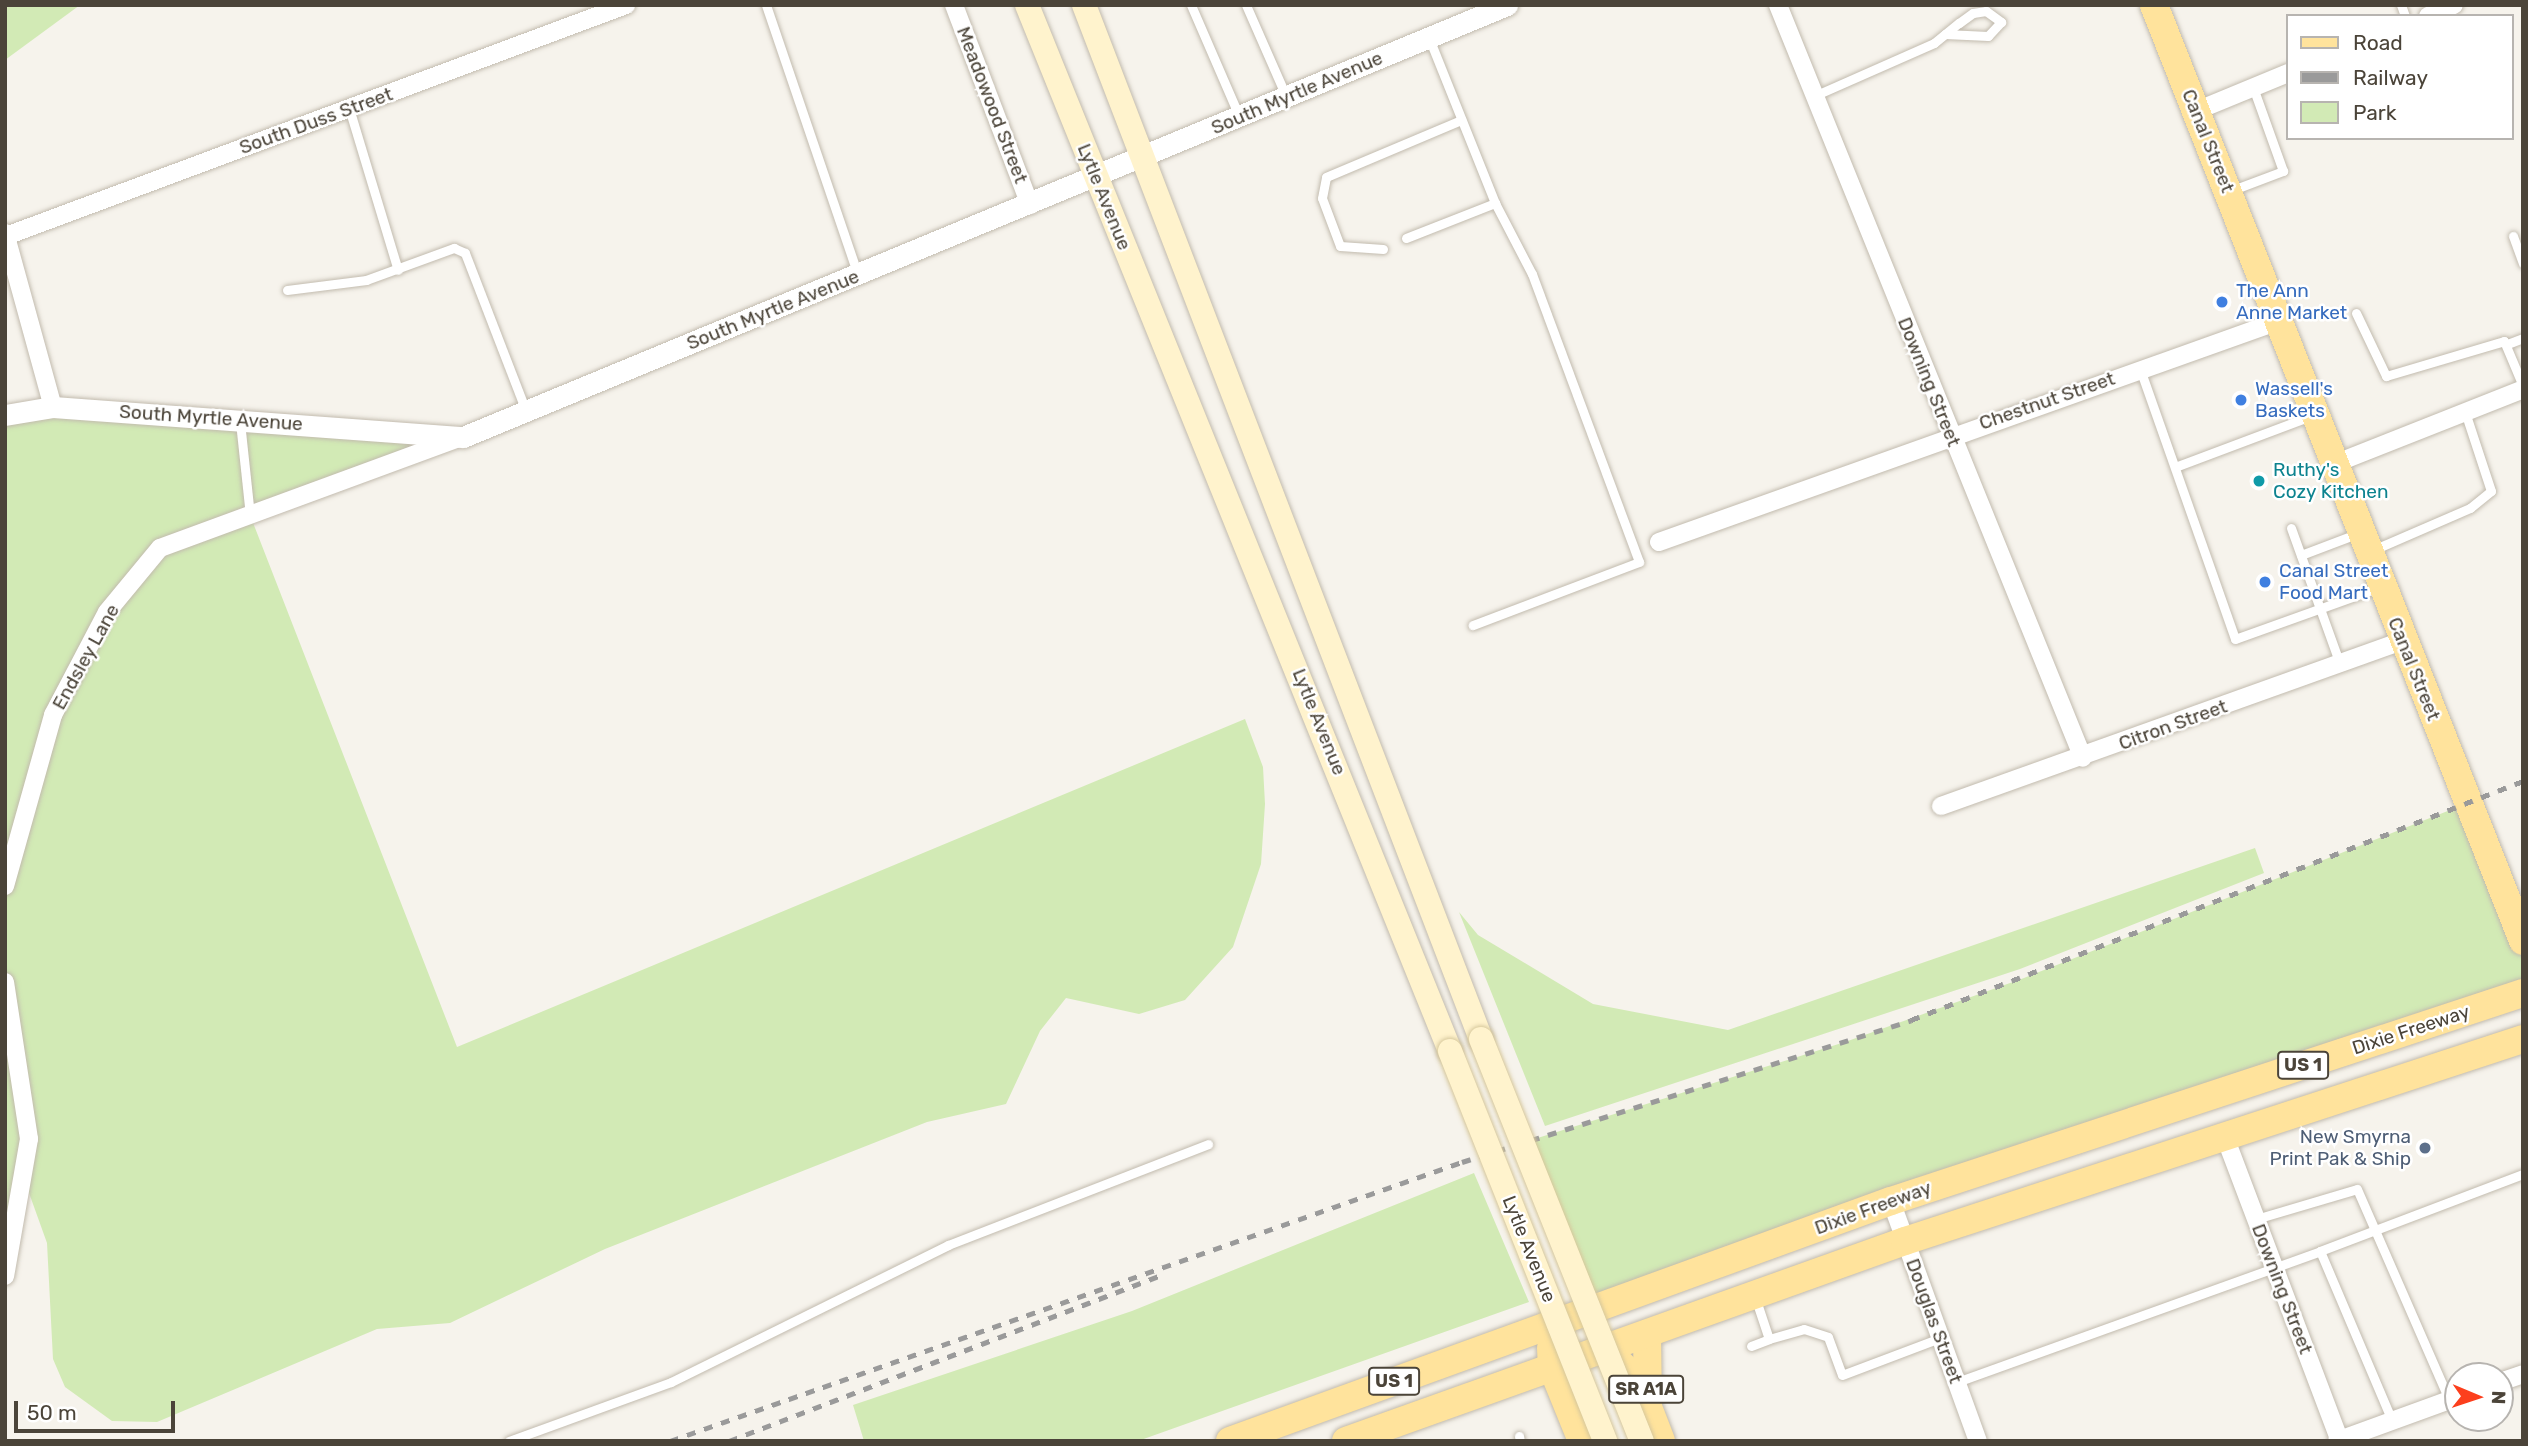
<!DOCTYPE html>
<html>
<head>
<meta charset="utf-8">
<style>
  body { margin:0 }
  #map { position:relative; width:2528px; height:1446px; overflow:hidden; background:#f6f3ec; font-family:Rubik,sans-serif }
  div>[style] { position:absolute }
  .green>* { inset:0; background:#d2eab5 }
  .roads { filter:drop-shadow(0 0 2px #c2bbae) drop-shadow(0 0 2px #c2bbae) }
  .service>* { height:9px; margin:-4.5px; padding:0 4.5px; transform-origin:4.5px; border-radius:4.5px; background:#fff }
  .minor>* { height:18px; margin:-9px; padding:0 9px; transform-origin:9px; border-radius:9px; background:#fff }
  .tertiary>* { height:21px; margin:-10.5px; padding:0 10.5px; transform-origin:10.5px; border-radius:10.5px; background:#fff }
  .secondary>* { height:24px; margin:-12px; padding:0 12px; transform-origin:12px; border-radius:12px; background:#fff3cd }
  .primary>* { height:28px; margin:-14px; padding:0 14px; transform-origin:14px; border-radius:14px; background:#ffe39c }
  .rail>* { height:5px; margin-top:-2.5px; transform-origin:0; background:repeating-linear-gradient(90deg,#9a9a9a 0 9px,transparent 0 18px) }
  .bridges { filter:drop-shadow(0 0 2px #d6c79b) drop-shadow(0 0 2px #d6c79b) }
  .secondary-bridge>* { height:24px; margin:-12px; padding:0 12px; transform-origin:12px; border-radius:12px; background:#fff3cd }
  .dots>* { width:19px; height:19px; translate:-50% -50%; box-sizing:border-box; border:4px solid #fff; border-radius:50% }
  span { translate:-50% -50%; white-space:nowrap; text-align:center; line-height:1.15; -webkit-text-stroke:5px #fff; paint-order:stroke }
  .shield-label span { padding:2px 5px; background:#fff; border:2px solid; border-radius:5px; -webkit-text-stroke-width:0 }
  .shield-label { font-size:18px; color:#4b4439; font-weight:700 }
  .street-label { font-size:19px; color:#4b4439 }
  .shop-label { font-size:19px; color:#366cbe }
  .left { translate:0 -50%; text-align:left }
  .culture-label { font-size:19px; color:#0d838f }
  .service-label { font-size:19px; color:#4e5e75 }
  .right { translate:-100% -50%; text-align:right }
  .frame { position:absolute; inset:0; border:7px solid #4b4439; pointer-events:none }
  .legend { position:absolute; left:2286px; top:14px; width:228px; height:126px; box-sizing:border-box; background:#fff; border:2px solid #b7b4b0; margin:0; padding:9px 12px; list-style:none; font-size:21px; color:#4b4439 }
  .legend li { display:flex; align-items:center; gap:14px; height:35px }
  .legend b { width:35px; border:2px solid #b7b4b0 }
  .north { position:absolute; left:2444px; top:1362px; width:70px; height:70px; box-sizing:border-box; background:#fff; border:2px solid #b7b4b0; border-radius:50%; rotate:92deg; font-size:19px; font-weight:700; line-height:28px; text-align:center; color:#4b4439 }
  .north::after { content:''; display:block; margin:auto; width:24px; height:32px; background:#fc3f1d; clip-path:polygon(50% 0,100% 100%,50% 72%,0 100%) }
  .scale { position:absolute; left:14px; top:1401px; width:161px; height:32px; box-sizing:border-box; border:4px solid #4b4439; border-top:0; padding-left:9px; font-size:21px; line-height:24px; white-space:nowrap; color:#4b4439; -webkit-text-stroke:5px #fff; paint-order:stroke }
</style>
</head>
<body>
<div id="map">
  <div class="green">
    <div style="clip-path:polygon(5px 5px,80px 5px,5px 60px)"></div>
    <div style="clip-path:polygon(5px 415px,463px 437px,250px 515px,457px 1047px,1245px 719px,1263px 767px,1265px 804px,1261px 864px,1233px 947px,1185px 1000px,1139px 1014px,1066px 998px,1040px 1031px,1006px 1104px,927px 1122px,605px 1249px,450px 1323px,377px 1329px,157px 1422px,112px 1421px,65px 1387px,53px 1359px,47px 1243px,24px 1179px,5px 1276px)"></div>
    <div style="clip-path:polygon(2468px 803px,2523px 941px,2523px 993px,1595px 1309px,1522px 1143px,1845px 1042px,2024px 978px)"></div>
    <div style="clip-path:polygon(2255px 848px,2264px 873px,2020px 969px,1545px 1126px,1459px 912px,1478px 935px,1593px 1004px,1728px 1030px)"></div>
    <div style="clip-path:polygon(1474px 1173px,1529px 1302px,1138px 1441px,864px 1441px,853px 1405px,1132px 1311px)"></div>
  </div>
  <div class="roads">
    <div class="service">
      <div style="left:766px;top:5px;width:285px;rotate:71.2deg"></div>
      <div style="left:1191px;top:5px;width:121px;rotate:66.6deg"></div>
      <div style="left:1246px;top:5px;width:99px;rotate:66.3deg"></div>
      <div style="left:2401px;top:5px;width:12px;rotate:70deg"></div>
      <div style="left:1429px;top:38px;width:178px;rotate:68.2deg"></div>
      <div style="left:1495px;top:203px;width:80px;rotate:62.5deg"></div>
      <div style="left:1532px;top:274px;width:307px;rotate:69.6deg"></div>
      <div style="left:1639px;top:562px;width:178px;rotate:159.2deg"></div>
      <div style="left:1814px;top:96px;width:131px;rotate:-23.8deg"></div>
      <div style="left:1934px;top:43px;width:32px;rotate:-39deg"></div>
      <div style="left:1959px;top:23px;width:17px;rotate:-36deg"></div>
      <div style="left:1973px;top:13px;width:13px;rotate:-9deg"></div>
      <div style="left:1986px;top:11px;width:19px;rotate:36deg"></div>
      <div style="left:2001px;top:22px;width:19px;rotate:133deg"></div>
      <div style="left:1988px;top:36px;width:43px;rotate:-177.3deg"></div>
      <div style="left:349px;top:108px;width:169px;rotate:73.2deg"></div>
      <div style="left:2230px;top:191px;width:57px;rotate:-20.7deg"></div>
      <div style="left:2283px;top:171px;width:89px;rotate:-109.7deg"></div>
      <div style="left:2513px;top:236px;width:29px;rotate:70deg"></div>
      <div style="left:1406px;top:238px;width:96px;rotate:-21.5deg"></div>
      <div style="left:1383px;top:249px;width:43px;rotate:-176deg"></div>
      <div style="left:1340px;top:246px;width:51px;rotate:-110.6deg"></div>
      <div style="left:1322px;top:198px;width:21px;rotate:-79deg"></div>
      <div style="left:1326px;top:177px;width:147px;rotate:-22.9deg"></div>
      <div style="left:287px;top:290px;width:80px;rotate:-7.2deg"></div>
      <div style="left:366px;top:280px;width:94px;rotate:-20deg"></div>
      <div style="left:454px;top:248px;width:12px;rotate:24deg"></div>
      <div style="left:465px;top:253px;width:169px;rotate:68.9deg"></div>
      <div style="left:2356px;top:313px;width:70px;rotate:64.5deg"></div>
      <div style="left:2386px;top:376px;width:123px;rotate:-16.5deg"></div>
      <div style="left:2504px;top:341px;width:49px;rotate:67.1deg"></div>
      <div style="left:2510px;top:343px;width:14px;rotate:-21deg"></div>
      <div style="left:2140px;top:369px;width:286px;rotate:70.6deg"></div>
      <div style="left:2235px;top:639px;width:154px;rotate:-19.7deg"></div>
      <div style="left:240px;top:422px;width:94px;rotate:83.9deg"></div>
      <div style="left:2175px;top:467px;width:145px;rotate:-20.6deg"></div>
      <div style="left:2291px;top:528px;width:145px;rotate:70.2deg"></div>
      <div style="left:2373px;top:550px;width:106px;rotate:-23.4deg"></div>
      <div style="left:2470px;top:508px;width:27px;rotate:-39deg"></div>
      <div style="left:2491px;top:491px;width:83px;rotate:-108.2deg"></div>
      <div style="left:2301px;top:555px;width:62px;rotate:-20.8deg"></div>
      <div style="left:2256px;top:1219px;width:105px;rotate:-16.5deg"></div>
      <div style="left:2357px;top:1189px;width:230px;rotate:66.4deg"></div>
      <div style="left:2320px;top:1251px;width:217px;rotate:-20.8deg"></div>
      <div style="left:1755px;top:1297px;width:44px;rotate:71.6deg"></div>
      <div style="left:1769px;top:1339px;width:36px;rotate:-16deg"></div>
      <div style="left:1804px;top:1329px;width:25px;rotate:18deg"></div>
      <div style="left:1828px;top:1337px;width:40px;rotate:69.8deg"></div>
      <div style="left:1842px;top:1375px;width:105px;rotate:-20.7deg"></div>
      <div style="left:1751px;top:1346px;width:19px;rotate:-21deg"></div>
      <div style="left:1957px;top:1382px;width:386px;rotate:-19.8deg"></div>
      <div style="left:2320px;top:1251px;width:185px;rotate:67deg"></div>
      <div style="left:1519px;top:1436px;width:5px;rotate:79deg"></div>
      <div style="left:509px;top:1441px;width:172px;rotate:-20deg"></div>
      <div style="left:671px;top:1382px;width:309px;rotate:-26.3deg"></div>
      <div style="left:948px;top:1245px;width:279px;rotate:-21.2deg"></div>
    </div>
    <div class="minor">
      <div style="left:954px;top:5px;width:214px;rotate:69.2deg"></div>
      <div style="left:1778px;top:5px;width:812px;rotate:67.95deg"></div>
      <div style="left:2428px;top:16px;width:28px;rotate:-23deg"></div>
      <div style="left:2196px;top:111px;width:100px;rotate:-22.4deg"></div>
      <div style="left:5px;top:233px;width:180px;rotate:74.6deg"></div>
      <div style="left:6px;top:236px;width:662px;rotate:-20.43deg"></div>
      <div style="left:2334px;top:464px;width:203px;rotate:-21.6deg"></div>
      <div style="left:1659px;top:542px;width:658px;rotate:-19.62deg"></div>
      <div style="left:1941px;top:806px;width:491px;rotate:-19.7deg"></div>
      <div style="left:5px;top:886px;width:178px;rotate:-74.3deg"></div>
      <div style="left:53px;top:715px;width:116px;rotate:-62.3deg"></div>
      <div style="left:107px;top:612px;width:83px;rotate:-50.4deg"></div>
      <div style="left:160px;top:548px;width:319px;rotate:-20.2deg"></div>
      <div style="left:5px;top:982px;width:159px;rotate:81.3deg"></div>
      <div style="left:29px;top:1139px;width:139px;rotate:99.9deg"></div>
      <div style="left:2225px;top:1137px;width:325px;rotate:69.3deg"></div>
      <div style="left:1891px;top:1201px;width:255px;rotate:70.1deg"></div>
      <div style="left:2500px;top:1382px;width:24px;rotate:-19deg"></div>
      <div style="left:2337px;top:1441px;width:129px;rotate:-20deg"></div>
    </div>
    <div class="tertiary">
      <div style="left:5px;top:415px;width:49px;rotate:-9.5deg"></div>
      <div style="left:53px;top:407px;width:411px;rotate:4.2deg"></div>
      <div style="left:463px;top:437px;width:1130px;rotate:-22.48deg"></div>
    </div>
    <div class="secondary">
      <div style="left:1027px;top:5px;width:1128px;rotate:67.98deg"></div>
      <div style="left:1084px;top:5px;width:1108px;rotate:69deg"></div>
    </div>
    <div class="primary">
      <div style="left:2154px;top:5px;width:1006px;rotate:68.48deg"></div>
      <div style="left:1647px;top:1334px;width:73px;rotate:89.2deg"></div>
      <div style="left:1648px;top:1407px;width:36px;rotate:69deg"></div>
      <div style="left:1601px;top:1345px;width:37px;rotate:44deg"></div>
      <div style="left:1628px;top:1371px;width:41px;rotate:60.9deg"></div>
      <div style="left:1551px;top:1348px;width:19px;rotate:87deg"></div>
      <div style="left:1552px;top:1367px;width:80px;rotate:67.9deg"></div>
      <div style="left:1230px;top:1441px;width:703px;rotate:-19.96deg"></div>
      <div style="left:1891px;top:1201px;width:665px;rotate:-18.22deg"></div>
      <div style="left:1346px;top:1441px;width:594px;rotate:-19.69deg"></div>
      <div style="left:1905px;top:1241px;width:650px;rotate:-18.1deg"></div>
    </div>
  </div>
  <div class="rail">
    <div style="left:670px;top:1441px;width:840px;rotate:-19.41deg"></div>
    <div style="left:1462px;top:1162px;width:471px;rotate:-17.5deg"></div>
    <div style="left:1911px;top:1020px;width:657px;rotate:-21.33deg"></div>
    <div style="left:729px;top:1441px;width:467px;rotate:-21deg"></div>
  </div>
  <div class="bridges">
    <div class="secondary-bridge">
      <div style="left:1481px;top:1039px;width:433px;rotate:68.2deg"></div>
      <div style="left:1450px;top:1051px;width:420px;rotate:68.3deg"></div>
    </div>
  </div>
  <div class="dots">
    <div style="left:2222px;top:302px;background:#3f7fe0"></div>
    <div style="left:2241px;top:400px;background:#3f7fe0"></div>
    <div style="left:2259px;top:481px;background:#0f9aa8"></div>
    <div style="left:2265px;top:582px;background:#3f7fe0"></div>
    <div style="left:2425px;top:1148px;background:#5c6f8a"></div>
  </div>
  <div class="shield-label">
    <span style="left:2303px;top:1065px">US 1</span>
    <span style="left:1394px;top:1381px">US 1</span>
    <span style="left:1646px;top:1389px">SR A1A</span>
  </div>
  <div class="street-label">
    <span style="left:1297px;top:93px;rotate:-23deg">South Myrtle Avenue</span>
    <span style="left:992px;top:105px;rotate:69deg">Meadowood Street</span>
    <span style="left:316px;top:121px;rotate:-20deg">South Duss Street</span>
    <span style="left:2208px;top:141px;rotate:68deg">Canal Street</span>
    <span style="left:1104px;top:197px;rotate:68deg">Lytle Avenue</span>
    <span style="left:773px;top:310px;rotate:-22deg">South Myrtle Avenue</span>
    <span style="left:1929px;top:382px;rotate:68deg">Downing Street</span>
    <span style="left:2047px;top:401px;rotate:-19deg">Chestnut Street</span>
    <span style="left:211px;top:418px;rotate:4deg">South Myrtle Avenue</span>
    <span style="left:86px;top:657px;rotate:-61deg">Endsley Lane</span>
    <span style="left:2414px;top:669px;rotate:68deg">Canal Street</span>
    <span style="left:1319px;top:722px;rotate:68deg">Lytle Avenue</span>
    <span style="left:2173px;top:725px;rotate:-20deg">Citron Street</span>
    <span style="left:2411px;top:1030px;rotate:-18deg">Dixie Freeway</span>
    <span style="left:1873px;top:1208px;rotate:-20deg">Dixie Freeway</span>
    <span style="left:1529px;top:1249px;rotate:68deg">Lytle Avenue</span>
    <span style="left:2282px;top:1289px;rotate:69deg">Downing Street</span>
    <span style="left:1934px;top:1321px;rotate:70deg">Douglas Street</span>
  </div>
  <div class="shop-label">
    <span class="left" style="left:2236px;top:302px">The Ann<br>Anne Market</span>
    <span class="left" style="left:2255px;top:400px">Wassell's<br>Baskets</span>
    <span class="left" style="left:2279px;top:582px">Canal Street<br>Food Mart</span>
  </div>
  <div class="culture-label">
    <span class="left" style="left:2273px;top:481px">Ruthy's<br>Cozy Kitchen</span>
  </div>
  <div class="service-label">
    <span class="right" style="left:2411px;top:1148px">New Smyrna<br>Print Pak &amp; Ship</span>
  </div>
  <div class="frame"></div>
  <ul class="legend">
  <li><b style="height:9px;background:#ffe39c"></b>Road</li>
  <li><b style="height:9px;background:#9a9a9a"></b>Railway</li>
  <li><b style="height:19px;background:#d2eab5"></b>Park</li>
  </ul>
  <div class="north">N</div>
  <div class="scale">50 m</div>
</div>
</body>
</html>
